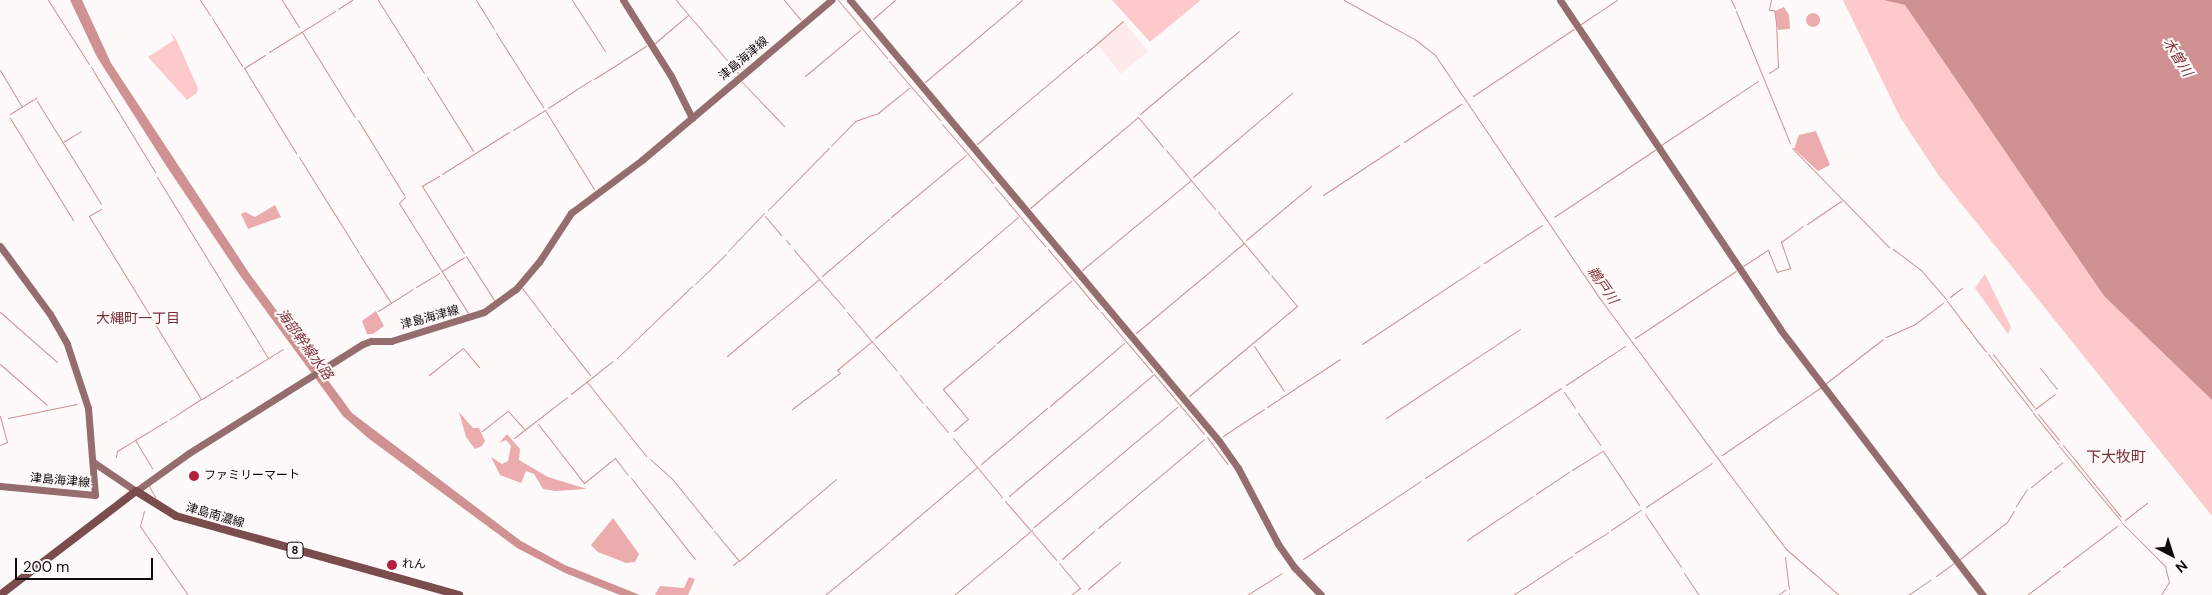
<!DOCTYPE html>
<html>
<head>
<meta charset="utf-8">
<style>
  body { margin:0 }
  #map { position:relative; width:2212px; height:595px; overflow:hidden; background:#fffafa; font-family:"DM Sans","Noto Sans JP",sans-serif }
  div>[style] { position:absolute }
  .built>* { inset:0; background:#feeaea; transform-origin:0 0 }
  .green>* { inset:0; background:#fdc9ca }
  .forest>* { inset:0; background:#ecacad }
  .round { border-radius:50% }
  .water>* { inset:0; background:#cf9192 }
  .stream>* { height:1px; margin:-0.5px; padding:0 0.5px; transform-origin:0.5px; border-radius:0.5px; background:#cf9192 }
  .secondary>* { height:7px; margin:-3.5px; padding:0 3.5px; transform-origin:3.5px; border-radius:3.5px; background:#956d6e }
  .primary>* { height:8px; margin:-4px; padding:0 4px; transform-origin:4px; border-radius:4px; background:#7b4c4e }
  .dots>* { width:14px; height:14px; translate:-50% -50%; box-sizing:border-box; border:2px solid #fffafa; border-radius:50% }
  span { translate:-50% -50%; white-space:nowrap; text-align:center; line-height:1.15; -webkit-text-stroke:4px #fffafa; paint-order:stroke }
  .shield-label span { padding:1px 4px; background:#fffafa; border:1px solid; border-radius:4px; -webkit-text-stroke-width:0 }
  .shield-label { font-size:11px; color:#130b0b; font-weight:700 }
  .street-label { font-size:12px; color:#130b0b }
  .poi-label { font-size:12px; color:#130b0b }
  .left { translate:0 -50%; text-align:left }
  .water-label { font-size:14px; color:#7e3239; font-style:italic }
  .neighbourhood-label { font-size:14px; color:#772f35 }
  .quarter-label { font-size:15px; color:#772f35 }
  .north { position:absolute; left:2147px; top:530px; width:50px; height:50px; -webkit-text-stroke:4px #fffafa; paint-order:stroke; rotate:140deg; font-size:14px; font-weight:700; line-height:20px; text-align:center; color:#130b0b }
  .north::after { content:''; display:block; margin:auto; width:18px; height:22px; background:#130b0b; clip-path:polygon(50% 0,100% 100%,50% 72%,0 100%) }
  .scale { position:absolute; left:15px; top:558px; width:138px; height:22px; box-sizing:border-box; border:2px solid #130b0b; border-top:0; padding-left:6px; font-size:15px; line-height:18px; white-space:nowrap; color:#130b0b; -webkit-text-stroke:4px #fffafa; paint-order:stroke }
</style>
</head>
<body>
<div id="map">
  <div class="built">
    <div style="left:1124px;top:22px;width:38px;height:35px;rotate:51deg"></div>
  </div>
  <div class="green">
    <div style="clip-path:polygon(1112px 0,1201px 0,1150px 42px)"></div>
    <div style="clip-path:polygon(1843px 0,1883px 0,1905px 5px,2104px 296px,2212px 400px,2212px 516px,1939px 176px,1900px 117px)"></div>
    <div style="clip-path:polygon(170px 32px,176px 39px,198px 88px,197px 93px,187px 100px,148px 57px,174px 40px)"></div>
    <div style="clip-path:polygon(1985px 274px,2011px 327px,2008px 334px,1975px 288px)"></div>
  </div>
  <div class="forest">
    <div style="clip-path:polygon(1784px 7px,1789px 15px,1790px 29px,1778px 30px,1775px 11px)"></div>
    <div class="round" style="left:1806px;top:13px;width:14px;height:14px"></div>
    <div style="clip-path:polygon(1816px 131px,1830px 165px,1818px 171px,1794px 149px,1799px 135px)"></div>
    <div style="clip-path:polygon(275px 205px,281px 217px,248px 229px,241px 214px,245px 212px,255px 217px)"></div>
    <div style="clip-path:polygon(376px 311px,384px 326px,373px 334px,367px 334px,362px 321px)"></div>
    <div style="clip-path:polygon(459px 412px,473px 428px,479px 428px,485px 441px,482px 446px,475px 449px,466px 437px)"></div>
    <div style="clip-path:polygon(507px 434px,520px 449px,519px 460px,548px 477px,587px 489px,555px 491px,543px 489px,534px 474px,526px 471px,521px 483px,500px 475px,491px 457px,502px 464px,508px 461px,511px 446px,506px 440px,499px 443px)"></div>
    <div style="clip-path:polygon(613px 518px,639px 554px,635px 562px,626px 563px,598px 552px,591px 545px)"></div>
    <div style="clip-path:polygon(689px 577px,695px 579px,688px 595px,655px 595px,660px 586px,684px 588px)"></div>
  </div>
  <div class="water">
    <div style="clip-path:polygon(70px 0,82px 0,111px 63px,249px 273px,352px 413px,521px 541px,565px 565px,640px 595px,620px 595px,565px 573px,517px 548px,368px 438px,343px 416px,239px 274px,167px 167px,97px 57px)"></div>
    <div style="clip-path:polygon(1883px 0,2212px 0,2212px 400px,2104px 296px,1905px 5px)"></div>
  </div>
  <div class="stream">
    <div style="left:48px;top:0;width:76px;rotate:57.4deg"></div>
    <div style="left:200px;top:0;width:18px;rotate:56deg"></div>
    <div style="left:282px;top:0;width:32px;rotate:58deg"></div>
    <div style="left:378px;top:0;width:86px;rotate:57.8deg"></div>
    <div style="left:476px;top:0;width:34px;rotate:58deg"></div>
    <div style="left:572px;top:0;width:61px;rotate:57.1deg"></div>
    <div style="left:676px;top:0;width:96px;rotate:49.7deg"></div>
    <div style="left:784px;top:0;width:26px;rotate:50deg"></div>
    <div style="left:838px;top:0;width:76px;rotate:49.8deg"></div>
    <div style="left:1344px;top:0;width:82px;rotate:29.1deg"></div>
    <div style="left:1416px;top:40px;width:24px;rotate:38deg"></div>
    <div style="left:1435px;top:55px;width:296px;rotate:55.9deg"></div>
    <div style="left:1601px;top:300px;width:212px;rotate:53.6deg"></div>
    <div style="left:1727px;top:471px;width:98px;rotate:52.9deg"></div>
    <div style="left:1786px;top:549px;width:70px;rotate:41deg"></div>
    <div style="left:1731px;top:0;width:9px;rotate:63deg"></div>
    <div style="left:338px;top:9px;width:17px;rotate:-33deg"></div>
    <div style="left:1736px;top:11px;width:143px;rotate:67.8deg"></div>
    <div style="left:212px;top:18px;width:57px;rotate:58deg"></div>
    <div style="left:873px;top:19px;width:29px;rotate:-41deg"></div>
    <div style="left:1581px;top:24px;width:43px;rotate:-33.7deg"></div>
    <div style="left:302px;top:32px;width:100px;rotate:58.1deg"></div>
    <div style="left:496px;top:33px;width:88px;rotate:57.6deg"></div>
    <div style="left:655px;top:43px;width:43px;rotate:-40.3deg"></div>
    <div style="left:269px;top:52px;width:78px;rotate:-31.8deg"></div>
    <div style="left:1086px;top:53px;width:49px;rotate:-40.9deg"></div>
    <div style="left:265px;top:55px;width:25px;rotate:148deg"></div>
    <div style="left:244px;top:68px;width:100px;rotate:58.5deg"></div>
    <div style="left:889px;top:61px;width:78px;rotate:49.2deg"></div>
    <div style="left:91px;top:67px;width:123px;rotate:58.6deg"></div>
    <div style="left:0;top:70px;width:43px;rotate:59.3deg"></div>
    <div style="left:1769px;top:73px;width:11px;rotate:-34deg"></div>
    <div style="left:1778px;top:67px;width:45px;rotate:-92.5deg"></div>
    <div style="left:1776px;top:22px;width:12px;rotate:-99deg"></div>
    <div style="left:1774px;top:10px;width:5px;rotate:180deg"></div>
    <div style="left:1769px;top:10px;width:10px;rotate:-79deg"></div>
    <div style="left:805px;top:76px;width:72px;rotate:-39.9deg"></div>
    <div style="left:427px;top:77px;width:87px;rotate:58.1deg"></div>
    <div style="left:594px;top:79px;width:62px;rotate:-32.4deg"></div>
    <div style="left:742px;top:82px;width:61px;rotate:46.3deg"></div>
    <div style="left:925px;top:82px;width:127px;rotate:-40.2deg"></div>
    <div style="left:1473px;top:96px;width:121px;rotate:-33.6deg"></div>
    <div style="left:37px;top:101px;width:121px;rotate:58.1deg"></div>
    <div style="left:548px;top:108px;width:51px;rotate:-33.1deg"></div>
    <div style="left:10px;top:114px;width:31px;rotate:-32deg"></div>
    <div style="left:1140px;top:114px;width:129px;rotate:-40deg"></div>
    <div style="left:10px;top:118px;width:120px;rotate:58.3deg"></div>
    <div style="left:358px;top:120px;width:88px;rotate:58.5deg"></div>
    <div style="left:942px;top:124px;width:78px;rotate:49.2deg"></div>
    <div style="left:513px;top:130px;width:38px;rotate:-32deg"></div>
    <div style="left:545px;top:110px;width:93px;rotate:58.2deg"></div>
    <div style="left:63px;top:142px;width:21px;rotate:-31deg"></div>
    <div style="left:1404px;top:142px;width:69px;rotate:-33.7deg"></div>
    <div style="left:977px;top:144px;width:140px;rotate:-40.1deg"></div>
    <div style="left:1661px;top:145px;width:116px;rotate:-33.4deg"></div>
    <div style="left:831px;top:146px;width:35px;rotate:-46deg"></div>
    <div style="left:855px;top:121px;width:24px;rotate:-19deg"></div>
    <div style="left:878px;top:113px;width:40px;rotate:-39deg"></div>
    <div style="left:1792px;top:148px;width:139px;rotate:45.6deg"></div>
    <div style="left:1166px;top:150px;width:77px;rotate:50.3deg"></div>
    <div style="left:299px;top:157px;width:113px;rotate:58deg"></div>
    <div style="left:442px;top:174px;width:79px;rotate:-32.1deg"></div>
    <div style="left:439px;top:176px;width:20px;rotate:150deg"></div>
    <div style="left:422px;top:186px;width:79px;rotate:57.9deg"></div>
    <div style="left:157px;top:177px;width:122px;rotate:58.4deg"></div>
    <div style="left:1193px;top:177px;width:130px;rotate:-40.3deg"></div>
    <div style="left:995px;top:187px;width:77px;rotate:49.7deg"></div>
    <div style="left:1323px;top:195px;width:91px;rotate:-33.3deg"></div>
    <div style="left:405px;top:197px;width:8px;rotate:135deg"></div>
    <div style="left:399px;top:203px;width:130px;rotate:57.9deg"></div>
    <div style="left:1030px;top:208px;width:141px;rotate:-40.1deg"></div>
    <div style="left:1138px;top:117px;width:39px;rotate:50deg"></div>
    <div style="left:101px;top:209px;width:14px;rotate:150deg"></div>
    <div style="left:89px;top:216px;width:124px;rotate:58.5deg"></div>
    <div style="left:768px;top:210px;width:87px;rotate:-45.5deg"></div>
    <div style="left:1218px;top:212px;width:80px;rotate:50.1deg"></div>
    <div style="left:765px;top:216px;width:25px;rotate:50deg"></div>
    <div style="left:891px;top:217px;width:97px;rotate:-39.6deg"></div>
    <div style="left:1554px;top:217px;width:121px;rotate:-33.6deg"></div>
    <div style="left:1807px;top:224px;width:41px;rotate:-34.1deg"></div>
    <div style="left:786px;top:240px;width:6px;rotate:51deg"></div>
    <div style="left:1246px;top:240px;width:85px;rotate:-39.7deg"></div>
    <div style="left:1048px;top:249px;width:78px;rotate:50.2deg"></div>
    <div style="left:1893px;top:249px;width:34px;rotate:37deg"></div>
    <div style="left:1920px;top:269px;width:40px;rotate:49deg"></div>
    <div style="left:794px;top:250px;width:77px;rotate:49.2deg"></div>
    <div style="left:728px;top:251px;width:52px;rotate:-46.5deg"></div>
    <div style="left:360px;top:255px;width:57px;rotate:57.1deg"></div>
    <div style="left:466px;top:256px;width:52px;rotate:57.5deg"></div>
    <div style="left:1484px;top:263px;width:69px;rotate:-33.2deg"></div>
    <div style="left:1743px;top:266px;width:30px;rotate:-33deg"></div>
    <div style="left:1768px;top:250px;width:24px;rotate:68deg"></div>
    <div style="left:1777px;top:272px;width:14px;rotate:-17deg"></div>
    <div style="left:1790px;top:268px;width:28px;rotate:-109deg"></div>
    <div style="left:1781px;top:242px;width:27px;rotate:-36deg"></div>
    <div style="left:1082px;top:270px;width:141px;rotate:-39.5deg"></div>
    <div style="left:442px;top:271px;width:26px;rotate:-32deg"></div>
    <div style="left:822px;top:276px;width:88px;rotate:-40.4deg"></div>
    <div style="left:944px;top:280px;width:97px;rotate:-40.4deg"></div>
    <div style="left:222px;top:283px;width:88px;rotate:58.5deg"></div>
    <div style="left:695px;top:284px;width:43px;rotate:-44.1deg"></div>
    <div style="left:416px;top:287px;width:27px;rotate:-31deg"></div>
    <div style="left:522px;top:288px;width:48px;rotate:52.7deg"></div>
    <div style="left:1950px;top:297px;width:15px;rotate:-37deg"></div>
    <div style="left:1947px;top:301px;width:64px;rotate:52.6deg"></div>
    <div style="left:378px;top:311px;width:41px;rotate:-32.2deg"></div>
    <div style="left:0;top:312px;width:76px;rotate:41.3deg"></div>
    <div style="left:847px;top:312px;width:77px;rotate:49.7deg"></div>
    <div style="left:1101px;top:312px;width:79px;rotate:49.6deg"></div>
    <div style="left:155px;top:324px;width:88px;rotate:58.5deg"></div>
    <div style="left:201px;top:399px;width:37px;rotate:147deg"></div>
    <div style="left:553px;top:328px;width:60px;rotate:51.8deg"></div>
    <div style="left:1136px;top:333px;width:141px;rotate:-39.8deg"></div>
    <div style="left:1886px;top:337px;width:32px;rotate:-24deg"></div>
    <div style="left:1915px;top:324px;width:35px;rotate:-37deg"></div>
    <div style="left:875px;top:338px;width:87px;rotate:-39.9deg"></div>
    <div style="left:1635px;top:338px;width:121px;rotate:-33.6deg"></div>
    <div style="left:997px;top:343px;width:97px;rotate:-40deg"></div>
    <div style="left:1362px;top:344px;width:141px;rotate:-33.5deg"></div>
    <div style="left:1254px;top:346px;width:54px;rotate:56.3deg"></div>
    <div style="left:1988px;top:354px;width:72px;rotate:52.3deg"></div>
    <div style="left:1993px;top:354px;width:67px;rotate:52.3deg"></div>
    <div style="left:727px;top:356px;width:120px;rotate:-39.9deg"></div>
    <div style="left:617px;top:358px;width:104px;rotate:-43.8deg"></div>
    <div style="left:0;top:364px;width:62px;rotate:41.1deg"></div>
    <div style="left:2040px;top:368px;width:27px;rotate:51deg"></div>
    <div style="left:429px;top:375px;width:43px;rotate:-38.5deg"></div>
    <div style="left:463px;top:348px;width:25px;rotate:50deg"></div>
    <div style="left:900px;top:375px;width:36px;rotate:51deg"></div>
    <div style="left:236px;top:378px;width:55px;rotate:-31.7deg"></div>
    <div style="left:587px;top:382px;width:95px;rotate:51.4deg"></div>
    <div style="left:1825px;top:384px;width:73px;rotate:-37.8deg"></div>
    <div style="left:1566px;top:385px;width:71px;rotate:-33.5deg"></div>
    <div style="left:1564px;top:392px;width:19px;rotate:55deg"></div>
    <div style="left:571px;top:394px;width:53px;rotate:-38.2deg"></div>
    <div style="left:1189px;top:396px;width:141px;rotate:-39.8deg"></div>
    <div style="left:1297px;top:306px;width:40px;rotate:-130deg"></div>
    <div style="left:202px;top:399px;width:36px;rotate:-32deg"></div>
    <div style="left:926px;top:406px;width:34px;rotate:50deg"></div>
    <div style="left:1050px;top:406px;width:97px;rotate:-40.4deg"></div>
    <div style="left:1267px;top:407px;width:87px;rotate:-33.3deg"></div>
    <div style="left:792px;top:409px;width:60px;rotate:-36.9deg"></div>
    <div style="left:840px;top:373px;width:4px;rotate:-135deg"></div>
    <div style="left:837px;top:370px;width:45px;rotate:-39.6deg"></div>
    <div style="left:2035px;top:409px;width:25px;rotate:-37deg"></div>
    <div style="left:1578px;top:413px;width:39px;rotate:55deg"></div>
    <div style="left:2033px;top:413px;width:40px;rotate:51deg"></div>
    <div style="left:2038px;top:414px;width:33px;rotate:51deg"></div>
    <div style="left:0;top:416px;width:27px;rotate:75deg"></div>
    <div style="left:7px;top:442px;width:8px;rotate:157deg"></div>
    <div style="left:8px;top:418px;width:70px;rotate:-11.5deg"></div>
    <div style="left:1386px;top:418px;width:161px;rotate:-33.6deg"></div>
    <div style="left:538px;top:424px;width:75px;rotate:52.1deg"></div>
    <div style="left:584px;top:483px;width:40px;rotate:-39deg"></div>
    <div style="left:615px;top:458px;width:21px;rotate:53deg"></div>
    <div style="left:482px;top:431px;width:33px;rotate:-38deg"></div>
    <div style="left:508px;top:411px;width:24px;rotate:48deg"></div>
    <div style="left:954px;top:431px;width:18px;rotate:-41deg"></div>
    <div style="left:968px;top:419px;width:39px;rotate:-130deg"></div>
    <div style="left:943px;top:389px;width:68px;rotate:-40.2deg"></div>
    <div style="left:1223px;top:436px;width:49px;rotate:-33.4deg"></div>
    <div style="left:1207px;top:437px;width:34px;rotate:53deg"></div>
    <div style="left:514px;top:438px;width:67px;rotate:-37.7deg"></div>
    <div style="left:953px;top:438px;width:77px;rotate:50.3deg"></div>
    <div style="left:2063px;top:445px;width:92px;rotate:51.1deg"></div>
    <div style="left:2059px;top:446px;width:97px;rotate:50.4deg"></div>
    <div style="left:1722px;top:455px;width:119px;rotate:-34.4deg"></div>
    <div style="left:116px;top:457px;width:6px;rotate:-81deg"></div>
    <div style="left:117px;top:451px;width:21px;rotate:-31deg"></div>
    <div style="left:650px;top:459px;width:31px;rotate:42deg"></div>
    <div style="left:673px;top:480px;width:62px;rotate:50.9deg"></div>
    <div style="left:981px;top:464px;width:87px;rotate:-40.3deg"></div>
    <div style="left:152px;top:468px;width:33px;rotate:-121deg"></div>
    <div style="left:135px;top:440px;width:37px;rotate:-31deg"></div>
    <div style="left:2054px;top:469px;width:11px;rotate:-38deg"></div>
    <div style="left:1572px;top:470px;width:36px;rotate:-32deg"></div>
    <div style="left:1603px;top:451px;width:65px;rotate:56.3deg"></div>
    <div style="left:631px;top:478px;width:103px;rotate:51.7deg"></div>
    <div style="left:1425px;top:478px;width:163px;rotate:-33.5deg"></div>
    <div style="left:149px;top:486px;width:13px;rotate:61deg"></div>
    <div style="left:2031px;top:487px;width:26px;rotate:-39deg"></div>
    <div style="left:1536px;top:494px;width:40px;rotate:-34deg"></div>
    <div style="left:1009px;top:496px;width:189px;rotate:-40.1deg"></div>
    <div style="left:1154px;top:374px;width:78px;rotate:50.2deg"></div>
    <div style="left:1005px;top:501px;width:38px;rotate:49deg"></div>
    <div style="left:2016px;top:506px;width:20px;rotate:-57deg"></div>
    <div style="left:1646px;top:507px;width:79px;rotate:-33.7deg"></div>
    <div style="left:144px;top:511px;width:16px;rotate:105deg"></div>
    <div style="left:140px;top:526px;width:84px;rotate:55.2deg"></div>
    <div style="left:1645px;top:514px;width:64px;rotate:55.8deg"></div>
    <div style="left:2125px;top:520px;width:28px;rotate:-38deg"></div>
    <div style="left:2122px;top:523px;width:61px;rotate:45deg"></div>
    <div style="left:2165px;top:566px;width:16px;rotate:76deg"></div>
    <div style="left:2169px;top:582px;width:15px;rotate:122deg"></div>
    <div style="left:1034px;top:527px;width:187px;rotate:-40deg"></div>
    <div style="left:1098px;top:528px;width:138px;rotate:-40deg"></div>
    <div style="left:1611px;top:530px;width:36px;rotate:-34deg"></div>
    <div style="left:714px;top:531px;width:39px;rotate:50deg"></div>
    <div style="left:739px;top:561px;width:127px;rotate:-40.2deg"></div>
    <div style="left:1032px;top:532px;width:37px;rotate:49deg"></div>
    <div style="left:891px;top:540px;width:113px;rotate:-40.3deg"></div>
    <div style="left:1467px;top:540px;width:79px;rotate:-33.7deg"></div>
    <div style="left:1575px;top:553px;width:39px;rotate:-32deg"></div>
    <div style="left:1785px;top:557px;width:32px;rotate:83deg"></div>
    <div style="left:1062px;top:559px;width:43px;rotate:-41.2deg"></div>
    <div style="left:1303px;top:559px;width:141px;rotate:-33.5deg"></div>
    <div style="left:1960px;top:559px;width:60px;rotate:-38.2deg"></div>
    <div style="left:2007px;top:522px;width:13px;rotate:-58deg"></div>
    <div style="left:1059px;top:563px;width:33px;rotate:50deg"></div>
    <div style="left:1080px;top:588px;width:11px;rotate:142deg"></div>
    <div style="left:733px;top:565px;width:6px;rotate:-39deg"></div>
    <div style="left:2063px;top:567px;width:68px;rotate:-37.2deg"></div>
    <div style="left:1684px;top:573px;width:27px;rotate:56deg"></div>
    <div style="left:1936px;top:576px;width:22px;rotate:-36deg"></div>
    <div style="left:1088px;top:589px;width:42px;rotate:-40.2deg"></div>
    <div style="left:1789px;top:594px;width:1px;rotate:90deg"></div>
    <div style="left:825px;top:595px;width:83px;rotate:-39.6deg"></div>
    <div style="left:954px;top:595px;width:102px;rotate:-39.8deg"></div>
    <div style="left:1247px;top:595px;width:41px;rotate:-32.2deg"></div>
    <div style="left:1513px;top:595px;width:71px;rotate:-33.5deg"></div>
    <div style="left:1778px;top:595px;width:9px;rotate:-36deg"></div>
    <div style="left:1908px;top:595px;width:27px;rotate:-34deg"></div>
    <div style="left:2027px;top:595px;width:41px;rotate:-37.1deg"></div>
  </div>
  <div class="secondary">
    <div style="left:623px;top:0;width:90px;rotate:57.7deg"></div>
    <div style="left:671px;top:76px;width:47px;rotate:63.4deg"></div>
    <div style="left:850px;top:0;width:575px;rotate:50.08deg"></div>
    <div style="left:1219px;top:441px;width:33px;rotate:55deg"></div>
    <div style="left:1238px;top:468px;width:86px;rotate:62.2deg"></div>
    <div style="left:1278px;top:544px;width:28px;rotate:55deg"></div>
    <div style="left:1294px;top:567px;width:39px;rotate:46deg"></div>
    <div style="left:1560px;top:0;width:396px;rotate:56.2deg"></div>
    <div style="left:1780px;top:329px;width:335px;rotate:52.7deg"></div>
    <div style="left:0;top:246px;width:84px;rotate:53.7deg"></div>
    <div style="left:50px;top:314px;width:34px;rotate:60deg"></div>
    <div style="left:67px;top:344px;width:67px;rotate:71.8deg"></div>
    <div style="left:88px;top:408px;width:87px;rotate:85.4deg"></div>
    <div style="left:95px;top:495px;width:95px;rotate:-174.6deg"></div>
    <div style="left:93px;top:462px;width:52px;rotate:34deg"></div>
    <div style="left:136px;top:491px;width:65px;rotate:-35.6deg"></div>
    <div style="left:189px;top:453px;width:205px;rotate:-32.1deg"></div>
    <div style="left:363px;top:344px;width:9px;rotate:-21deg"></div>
    <div style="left:371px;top:341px;width:20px"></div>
    <div style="left:391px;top:341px;width:97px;rotate:-17.3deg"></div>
    <div style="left:484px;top:312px;width:39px;rotate:-36deg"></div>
    <div style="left:516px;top:289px;width:35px;rotate:-50deg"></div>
    <div style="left:539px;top:262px;width:59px;rotate:-56.9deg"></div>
    <div style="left:571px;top:213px;width:89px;rotate:-36.7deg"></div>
    <div style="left:642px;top:160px;width:248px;rotate:-40.2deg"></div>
  </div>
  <div class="primary">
    <div style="left:0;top:595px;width:171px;rotate:-37.4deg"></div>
    <div style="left:136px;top:491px;width:47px;rotate:32deg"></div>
    <div style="left:176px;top:516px;width:294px;rotate:15.6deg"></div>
  </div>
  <div class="dots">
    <div style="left:194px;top:476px;background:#b3203c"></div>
    <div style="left:392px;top:565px;background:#b3203c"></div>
  </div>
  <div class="shield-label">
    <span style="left:295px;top:550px">8</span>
  </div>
  <div class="street-label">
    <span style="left:744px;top:59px;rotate:-40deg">津島海津線</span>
    <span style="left:430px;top:318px;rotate:-15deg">津島海津線</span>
    <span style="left:60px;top:481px;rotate:5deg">津島海津線</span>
    <span style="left:215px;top:516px;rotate:16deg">津島南濃線</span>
  </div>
  <div class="poi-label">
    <span class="left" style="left:204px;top:476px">ファミリーマート</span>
    <span class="left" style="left:402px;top:565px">れん</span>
  </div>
  <div class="water-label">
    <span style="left:2178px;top:57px;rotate:58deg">木曽川</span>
    <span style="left:1603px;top:285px;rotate:55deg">鵜戸川</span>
    <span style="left:305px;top:344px;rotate:54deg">海部幹線水路</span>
  </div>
  <div class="neighbourhood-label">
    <span style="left:138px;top:318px">大縄町一丁目</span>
  </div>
  <div class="quarter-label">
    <span style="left:2116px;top:458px">下大牧町</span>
  </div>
  <div class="north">N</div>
  <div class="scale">200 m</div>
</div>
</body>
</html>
